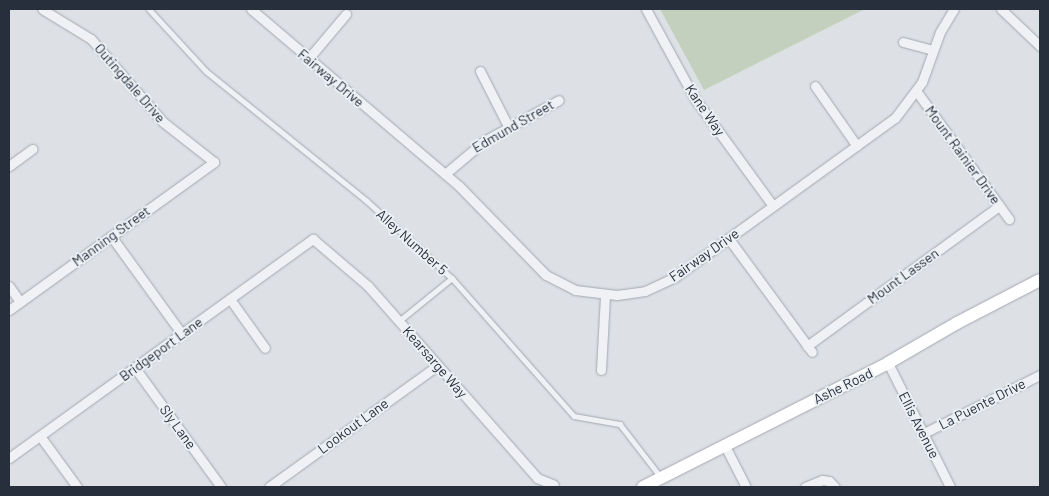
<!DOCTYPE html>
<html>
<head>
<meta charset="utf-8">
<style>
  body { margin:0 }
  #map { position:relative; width:1049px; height:496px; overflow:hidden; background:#dde1e6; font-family:Barlow,sans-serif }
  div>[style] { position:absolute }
  .green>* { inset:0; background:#c3d0be }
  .roads { filter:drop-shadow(0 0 1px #a3a8b0) drop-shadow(0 0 1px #a3a8b0) }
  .lane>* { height:4.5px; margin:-2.25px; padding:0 2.25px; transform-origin:2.25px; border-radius:2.25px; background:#eff1f5 }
  .street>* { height:9px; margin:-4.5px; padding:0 4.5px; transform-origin:4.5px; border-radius:4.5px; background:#eff1f5 }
  .secondary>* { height:12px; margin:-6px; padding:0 6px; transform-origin:6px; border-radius:6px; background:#fff }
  span { translate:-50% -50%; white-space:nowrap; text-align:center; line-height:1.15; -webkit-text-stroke:4px #ecf0f4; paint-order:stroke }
  .street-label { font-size:14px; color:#272f3c }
  .frame { position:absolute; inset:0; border:10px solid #272f3c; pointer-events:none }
</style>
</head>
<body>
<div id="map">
  <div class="green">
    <div style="clip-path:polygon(660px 9px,865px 9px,704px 90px)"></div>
  </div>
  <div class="roads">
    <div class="lane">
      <div style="left:149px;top:9px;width:84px;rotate:47.4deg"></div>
      <div style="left:206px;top:71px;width:207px;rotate:38.9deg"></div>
      <div style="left:367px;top:201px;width:115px;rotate:42.2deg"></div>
      <div style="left:452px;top:278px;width:184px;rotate:48.5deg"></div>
      <div style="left:574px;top:416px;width:47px;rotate:9.9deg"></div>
      <div style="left:620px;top:424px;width:66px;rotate:52.4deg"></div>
      <div style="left:399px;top:321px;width:68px;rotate:-39.1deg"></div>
    </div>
    <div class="street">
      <div style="left:251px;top:9px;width:273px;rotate:40.4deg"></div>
      <div style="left:459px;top:186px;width:124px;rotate:45.7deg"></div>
      <div style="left:546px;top:275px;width:33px;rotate:27deg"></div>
      <div style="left:575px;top:290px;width:42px;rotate:6.8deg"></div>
      <div style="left:617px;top:295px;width:28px;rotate:-8deg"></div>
      <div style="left:645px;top:291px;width:33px;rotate:-25deg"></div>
      <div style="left:675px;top:277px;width:271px;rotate:-35.9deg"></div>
      <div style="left:895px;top:118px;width:45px;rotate:-53.1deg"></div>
      <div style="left:922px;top:82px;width:53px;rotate:-70.2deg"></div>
      <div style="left:940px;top:32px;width:27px;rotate:-59deg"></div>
      <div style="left:646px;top:9px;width:102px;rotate:61.4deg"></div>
      <div style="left:695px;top:99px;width:132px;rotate:53.9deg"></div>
      <div style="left:1001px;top:9px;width:54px;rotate:43.5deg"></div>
      <div style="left:903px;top:42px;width:31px;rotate:15deg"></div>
      <div style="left:308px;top:59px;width:59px;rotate:-49.8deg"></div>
      <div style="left:480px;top:71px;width:64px;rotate:63deg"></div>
      <div style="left:815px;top:86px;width:73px;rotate:55deg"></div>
      <div style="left:917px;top:92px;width:157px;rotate:54.1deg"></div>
      <div style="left:9px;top:166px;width:29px;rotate:-36deg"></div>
      <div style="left:445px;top:174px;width:51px;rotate:-40.2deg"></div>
      <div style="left:484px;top:141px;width:85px;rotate:-28.7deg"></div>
      <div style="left:111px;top:236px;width:121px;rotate:54.1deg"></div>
      <div style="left:729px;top:239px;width:140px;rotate:53.7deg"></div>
      <div style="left:9px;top:286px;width:19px;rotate:55deg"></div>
      <div style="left:230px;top:299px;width:60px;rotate:54.5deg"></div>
      <div style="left:9px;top:310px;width:253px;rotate:-35.8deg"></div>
      <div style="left:214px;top:162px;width:65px;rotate:-141.9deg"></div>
      <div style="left:163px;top:122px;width:110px;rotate:-130.9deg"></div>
      <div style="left:91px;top:39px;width:57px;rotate:-148.5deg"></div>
      <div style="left:807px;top:346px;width:238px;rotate:-36.1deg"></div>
      <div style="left:888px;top:363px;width:139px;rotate:63.4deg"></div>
      <div style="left:135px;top:368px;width:147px;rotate:54.1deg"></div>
      <div style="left:601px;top:370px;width:75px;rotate:-86.9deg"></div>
      <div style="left:924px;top:433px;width:130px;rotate:-26.6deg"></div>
      <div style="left:40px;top:436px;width:63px;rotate:54deg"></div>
      <div style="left:724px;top:444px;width:48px;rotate:62.9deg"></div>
      <div style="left:9px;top:458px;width:375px;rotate:-35.8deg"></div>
      <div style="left:313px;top:239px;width:72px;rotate:40.5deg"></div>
      <div style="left:368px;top:286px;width:256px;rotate:48.6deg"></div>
      <div style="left:537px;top:478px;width:18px;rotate:22deg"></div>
      <div style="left:269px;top:487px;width:208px;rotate:-35.8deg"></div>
      <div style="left:805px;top:487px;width:18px;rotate:-22deg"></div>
      <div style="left:822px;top:480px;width:7px;rotate:8deg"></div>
      <div style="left:829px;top:481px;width:8px;rotate:45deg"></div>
    </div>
    <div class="secondary">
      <div style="left:643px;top:487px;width:275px;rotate:-26.8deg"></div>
      <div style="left:888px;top:363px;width:80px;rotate:-30.1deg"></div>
      <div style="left:957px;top:323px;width:93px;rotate:-27.4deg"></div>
    </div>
  </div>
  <div class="street-label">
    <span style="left:331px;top:78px;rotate:40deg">Fairway Drive</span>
    <span style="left:130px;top:83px;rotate:49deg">Outingdale Drive</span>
    <span style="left:705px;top:110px;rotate:56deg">Kane Way</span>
    <span style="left:513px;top:126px;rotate:-30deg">Edmund Street</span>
    <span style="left:963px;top:155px;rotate:54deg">Mount Rainier Drive</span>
    <span style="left:111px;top:236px;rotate:-36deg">Manning Street</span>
    <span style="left:412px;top:242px;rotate:42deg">Alley Number 5</span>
    <span style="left:704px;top:255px;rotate:-35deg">Fairway Drive</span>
    <span style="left:903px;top:276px;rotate:-36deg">Mount Lassen</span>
    <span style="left:161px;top:349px;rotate:-36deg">Bridgeport Lane</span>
    <span style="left:435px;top:362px;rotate:49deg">Kearsarge Way</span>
    <span style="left:843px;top:386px;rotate:-26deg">Ashe Road</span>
    <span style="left:982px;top:404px;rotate:-27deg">La Puente Drive</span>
    <span style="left:919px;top:425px;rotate:63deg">Ellis Avenue</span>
    <span style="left:353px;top:426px;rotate:-36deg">Lookout Lane</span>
    <span style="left:178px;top:427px;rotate:54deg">Sly Lane</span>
  </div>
  <div class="frame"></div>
</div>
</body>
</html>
